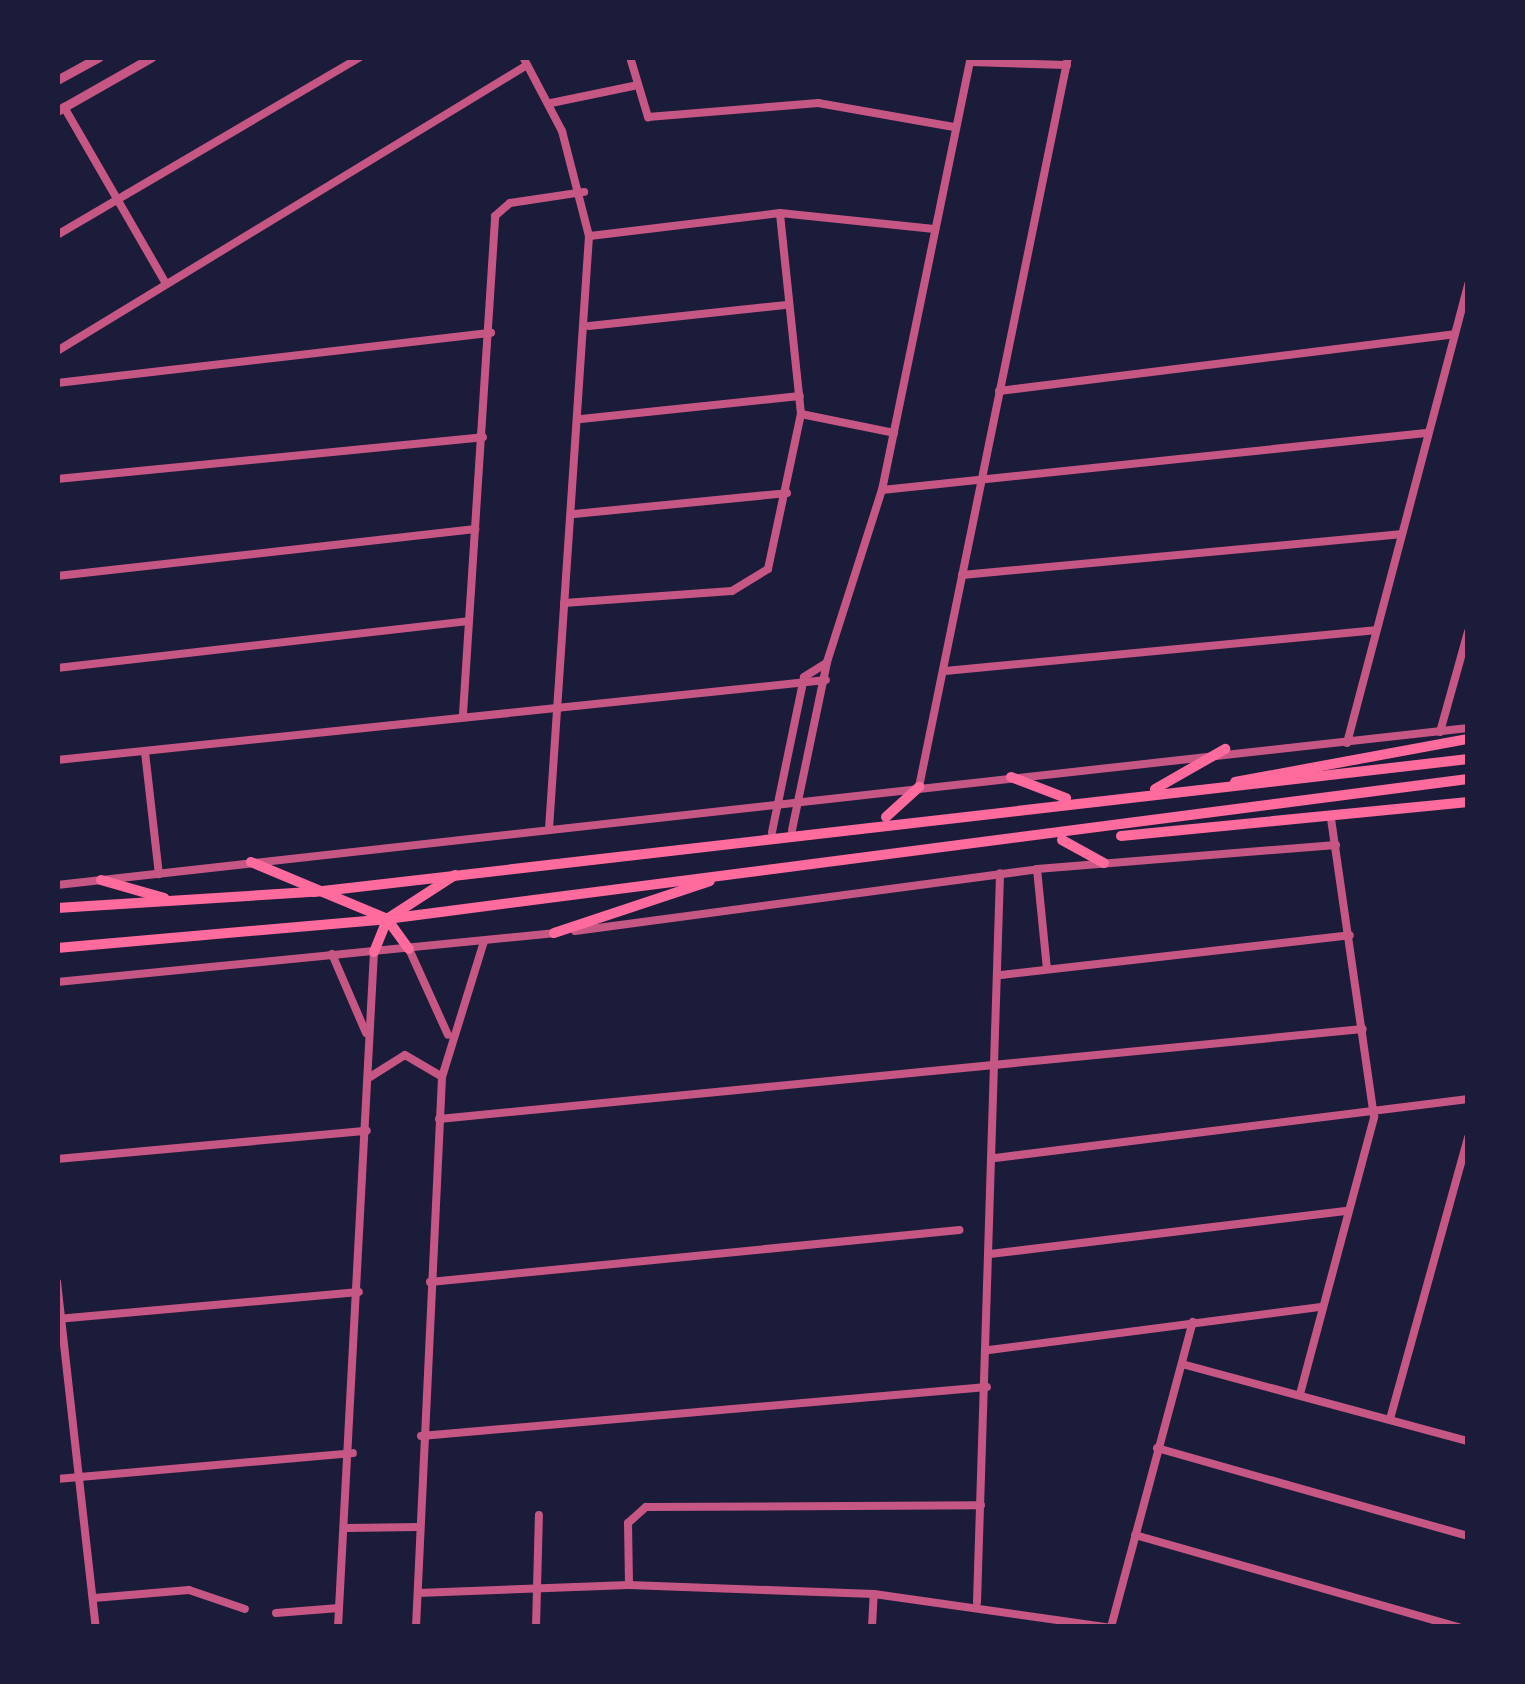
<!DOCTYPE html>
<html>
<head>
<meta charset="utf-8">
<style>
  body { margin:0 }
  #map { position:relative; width:1525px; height:1684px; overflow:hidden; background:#1b1b3a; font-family:Manrope,sans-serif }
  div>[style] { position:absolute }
  .minor>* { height:8px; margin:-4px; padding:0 4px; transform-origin:4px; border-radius:4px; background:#c65784 }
  .tertiary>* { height:9px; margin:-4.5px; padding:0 4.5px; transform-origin:4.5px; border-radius:4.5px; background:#c65784 }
  .secondary>* { height:10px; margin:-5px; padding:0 5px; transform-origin:5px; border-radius:5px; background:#ff6b9d }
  span { translate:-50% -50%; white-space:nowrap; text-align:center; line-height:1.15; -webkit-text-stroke:12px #1b1b3a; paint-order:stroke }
  .frame { position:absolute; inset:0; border:60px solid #1b1b3a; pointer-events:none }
</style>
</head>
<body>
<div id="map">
  <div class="minor">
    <div style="left:523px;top:57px;width:84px;rotate:62.2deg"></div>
    <div style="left:562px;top:131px;width:108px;rotate:75.6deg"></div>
    <div style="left:589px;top:236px;width:594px;rotate:93.86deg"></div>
    <div style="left:630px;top:57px;width:63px;rotate:73.3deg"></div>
    <div style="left:648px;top:117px;width:171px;rotate:-4.7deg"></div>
    <div style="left:818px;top:103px;width:138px;rotate:10deg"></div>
    <div style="left:970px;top:62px;width:97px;rotate:1.8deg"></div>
    <div style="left:551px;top:103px;width:84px;rotate:-11.7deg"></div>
    <div style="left:64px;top:107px;width:200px;rotate:60deg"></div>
    <div style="left:57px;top:235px;width:351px;rotate:-30.4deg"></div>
    <div style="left:590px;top:236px;width:191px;rotate:-6.9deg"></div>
    <div style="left:780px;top:213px;width:155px;rotate:5.9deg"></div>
    <div style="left:589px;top:326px;width:199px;rotate:-6.1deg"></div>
    <div style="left:57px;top:351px;width:550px;rotate:-31.32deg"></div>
    <div style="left:57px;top:383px;width:437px;rotate:-6.6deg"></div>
    <div style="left:999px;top:391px;width:459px;rotate:-7.1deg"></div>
    <div style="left:801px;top:414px;width:95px;rotate:11.5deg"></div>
    <div style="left:581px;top:419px;width:220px;rotate:-6deg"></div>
    <div style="left:57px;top:479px;width:428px;rotate:-5.6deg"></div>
    <div style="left:882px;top:490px;width:547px;rotate:-5.98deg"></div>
    <div style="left:574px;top:514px;width:214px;rotate:-5.6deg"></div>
    <div style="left:962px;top:575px;width:440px;rotate:-5.3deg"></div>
    <div style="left:57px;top:576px;width:421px;rotate:-6.4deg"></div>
    <div style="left:564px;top:603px;width:168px;rotate:-4.1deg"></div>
    <div style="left:732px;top:591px;width:42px;rotate:-31.4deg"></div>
    <div style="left:768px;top:569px;width:158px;rotate:-78deg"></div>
    <div style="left:801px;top:414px;width:202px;rotate:-96deg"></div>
    <div style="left:57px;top:668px;width:414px;rotate:-6.5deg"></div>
    <div style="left:945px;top:671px;width:432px;rotate:-5.4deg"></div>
    <div style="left:463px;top:714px;width:499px;rotate:-86.3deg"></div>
    <div style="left:495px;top:216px;width:20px;rotate:-41deg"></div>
    <div style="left:510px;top:203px;width:75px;rotate:-8.5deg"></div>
    <div style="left:1440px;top:732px;width:104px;rotate:-74.4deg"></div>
    <div style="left:1347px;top:743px;width:475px;rotate:-75.2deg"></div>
    <div style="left:145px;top:752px;width:123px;rotate:83.5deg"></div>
    <div style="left:57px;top:760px;width:773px;rotate:-5.94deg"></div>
    <div style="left:919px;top:787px;width:745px;rotate:-78.46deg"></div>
    <div style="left:792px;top:830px;width:172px;rotate:-78.2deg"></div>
    <div style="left:827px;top:662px;width:181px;rotate:-72.3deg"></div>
    <div style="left:882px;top:490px;width:442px;rotate:-78.4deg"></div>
    <div style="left:772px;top:832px;width:158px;rotate:-78.3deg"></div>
    <div style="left:804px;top:677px;width:26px;rotate:-32deg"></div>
    <div style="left:1037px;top:869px;width:100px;rotate:84.3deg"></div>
    <div style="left:57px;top:885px;width:1420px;rotate:-6.35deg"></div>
    <div style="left:575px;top:931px;width:466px;rotate:-7.6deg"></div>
    <div style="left:1037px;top:869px;width:300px;rotate:-4.6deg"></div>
    <div style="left:409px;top:949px;width:94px;rotate:65.6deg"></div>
    <div style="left:332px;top:954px;width:86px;rotate:66.7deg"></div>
    <div style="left:1001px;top:975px;width:351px;rotate:-6.5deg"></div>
    <div style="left:57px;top:982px;width:499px;rotate:-5.6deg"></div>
    <div style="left:370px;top:1077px;width:41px;rotate:-32.2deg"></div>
    <div style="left:405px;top:1055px;width:42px;rotate:30.3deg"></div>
    <div style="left:439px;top:1119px;width:928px;rotate:-5.56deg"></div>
    <div style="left:995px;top:1158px;width:477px;rotate:-7.1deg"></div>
    <div style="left:57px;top:1159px;width:311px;rotate:-5.2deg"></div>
    <div style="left:990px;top:1254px;width:358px;rotate:-6.9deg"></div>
    <div style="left:57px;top:1282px;width:347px;rotate:83.6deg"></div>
    <div style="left:430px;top:1282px;width:532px;rotate:-5.61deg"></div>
    <div style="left:57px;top:1319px;width:303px;rotate:-5.1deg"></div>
    <div style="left:989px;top:1350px;width:333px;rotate:-7.4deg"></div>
    <div style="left:1182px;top:1364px;width:296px;rotate:15.1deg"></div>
    <div style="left:1300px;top:1394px;width:287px;rotate:-75deg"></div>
    <div style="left:1374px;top:1117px;width:302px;rotate:-98.2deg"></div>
    <div style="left:1390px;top:1419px;width:292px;rotate:-74.5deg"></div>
    <div style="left:421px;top:1436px;width:568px;rotate:-4.95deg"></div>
    <div style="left:1157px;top:1448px;width:323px;rotate:15.8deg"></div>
    <div style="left:57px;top:1479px;width:297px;rotate:-5deg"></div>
    <div style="left:346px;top:1528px;width:73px;rotate:-0.8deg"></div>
    <div style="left:1135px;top:1535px;width:337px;rotate:15.9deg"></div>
    <div style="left:629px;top:1585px;width:62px;rotate:-90.9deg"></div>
    <div style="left:628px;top:1523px;width:24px;rotate:-42deg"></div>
    <div style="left:646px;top:1507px;width:335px;rotate:-0.3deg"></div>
    <div style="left:418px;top:1593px;width:211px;rotate:-2.2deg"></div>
    <div style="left:629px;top:1585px;width:245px;rotate:2.1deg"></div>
    <div style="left:874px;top:1594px;width:235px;rotate:8.1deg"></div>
    <div style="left:94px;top:1598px;width:95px;rotate:-4.8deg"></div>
    <div style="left:189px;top:1590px;width:59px;rotate:18.7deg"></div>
    <div style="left:977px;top:1602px;width:729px;rotate:-88.19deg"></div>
    <div style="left:276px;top:1613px;width:63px;rotate:-4.5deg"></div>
    <div style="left:338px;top:1627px;width:676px;rotate:-86.95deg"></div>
    <div style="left:416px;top:1627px;width:551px;rotate:-87.29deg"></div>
    <div style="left:442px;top:1077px;width:142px;rotate:-72.8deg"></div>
    <div style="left:536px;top:1627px;width:112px;rotate:-88.5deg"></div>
    <div style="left:872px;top:1627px;width:33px;rotate:-87deg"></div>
    <div style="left:1111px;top:1627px;width:316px;rotate:-75deg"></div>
  </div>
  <div class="tertiary">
    <div style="left:57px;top:80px;width:48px;rotate:-28.7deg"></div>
    <div style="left:57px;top:111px;width:109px;rotate:-29.6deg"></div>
  </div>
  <div class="secondary">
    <div style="left:1011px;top:777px;width:59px;rotate:20.9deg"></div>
    <div style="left:1235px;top:782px;width:237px;rotate:-10.5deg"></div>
    <div style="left:1155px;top:789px;width:81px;rotate:-29.7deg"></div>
    <div style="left:886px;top:817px;width:45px;rotate:-42.3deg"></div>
    <div style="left:1121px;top:836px;width:349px;rotate:-5.6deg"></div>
    <div style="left:1062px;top:840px;width:48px;rotate:28.7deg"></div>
    <div style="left:251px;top:862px;width:147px;rotate:22.7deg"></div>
    <div style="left:387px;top:919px;width:37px;rotate:54deg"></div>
    <div style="left:101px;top:880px;width:66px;rotate:15.9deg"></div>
    <div style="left:57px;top:908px;width:257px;rotate:-3.6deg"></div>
    <div style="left:314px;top:892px;width:1162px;rotate:-6.57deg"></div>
    <div style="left:554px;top:933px;width:164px;rotate:-18.4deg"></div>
    <div style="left:57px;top:948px;width:331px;rotate:-5deg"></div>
    <div style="left:387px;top:919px;width:1090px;rotate:-7.38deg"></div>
    <div style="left:374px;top:952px;width:35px;rotate:-68deg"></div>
    <div style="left:387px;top:919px;width:81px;rotate:-32.9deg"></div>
  </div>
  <div class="frame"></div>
</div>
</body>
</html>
